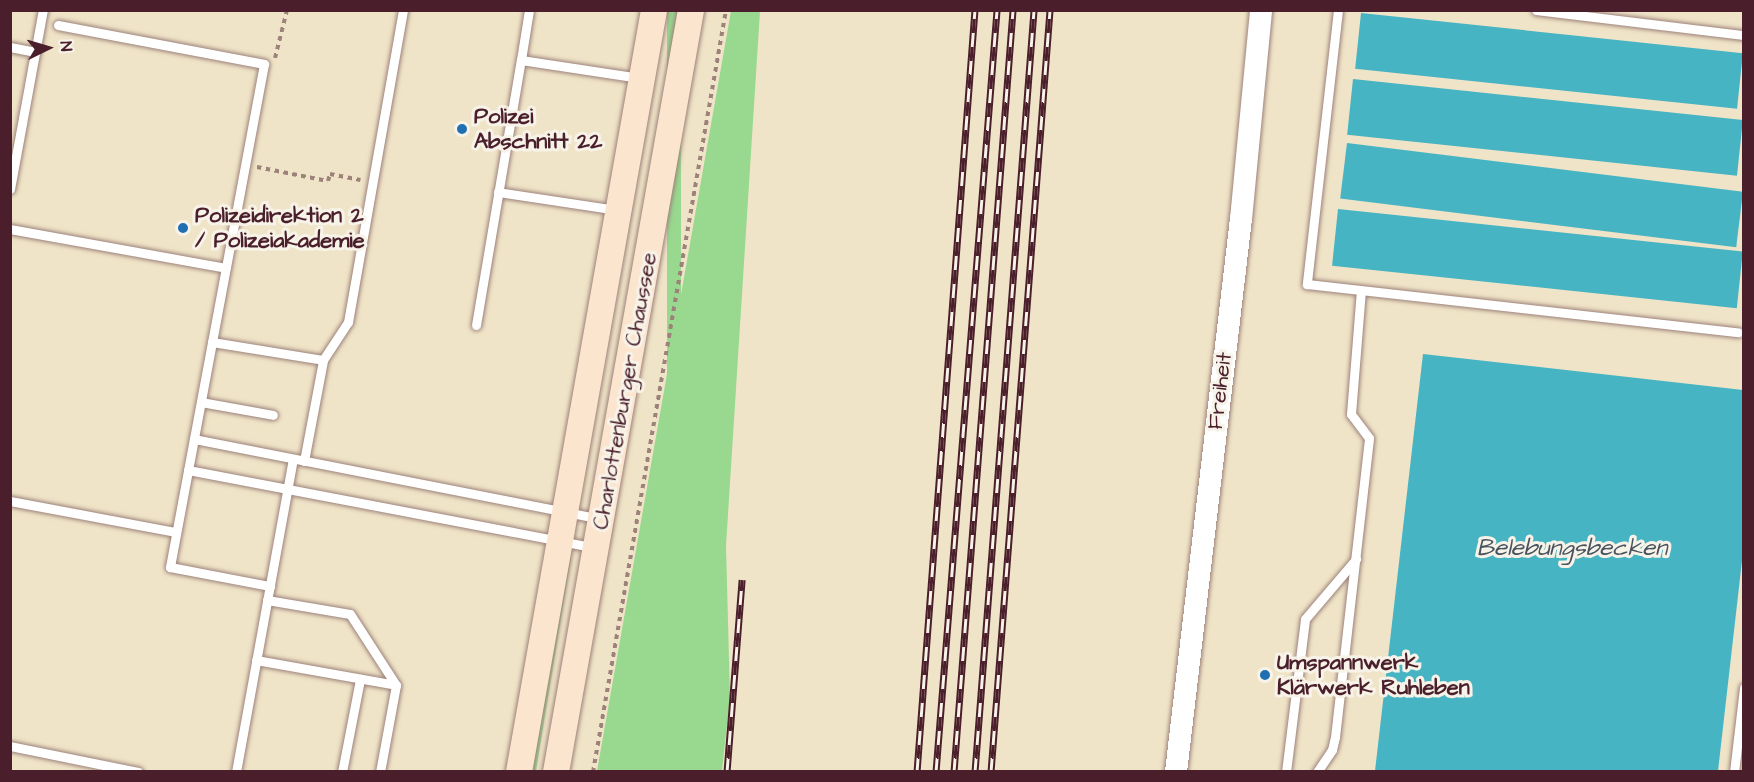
<!DOCTYPE html>
<html>
<head>
<meta charset="utf-8">
<style>
  body { margin:0 }
  #map { position:relative; width:1754px; height:782px; overflow:hidden; background:#f0e4c8; font-family:"Architects Daughter",sans-serif }
  div>[style] { position:absolute }
  .green>* { inset:0; background:#98d88f; transform-origin:0 0 }
  .water>* { inset:0; background:#46b4c3; transform-origin:0 0 }
  .path>* { height:4px; margin-top:-2px; transform-origin:0; background:repeating-linear-gradient(90deg,#9d827a 0 4.5px,transparent 0 9px) }
  .roads { filter:drop-shadow(0 0 2px #9d827a) drop-shadow(0 0 2px #9d827a) }
  .service>* { height:9px; margin:-4.5px; padding:0 4.5px; transform-origin:4.5px; border-radius:4.5px; background:#fff }
  .tertiary>* { height:22px; margin:-11px; padding:0 11px; transform-origin:11px; border-radius:11px; background:#fff }
  .secondary>* { height:26px; margin:-13px; padding:0 13px; transform-origin:13px; border-radius:13px; background:#fce5cf }
  .rail>* { height:7px; margin-top:-3.5px; transform-origin:0; background:repeating-linear-gradient(90deg,#f7f3e8 0 14px,#4a1f2b 0 28px); box-sizing:border-box; border-block:2px solid #4a1f2b }
  .dots>* { width:16px; height:16px; translate:-50% -50%; box-sizing:border-box; border:3px solid #f7f3e8; border-radius:50% }
  span { translate:-50% -50%; white-space:nowrap; text-align:center; line-height:1.15; -webkit-text-stroke:6px #f7f3e8; paint-order:stroke }
  .poi-label { font-size:22px; color:#4a1f2b; font-weight:700 }
  .left { translate:0 -50%; text-align:left }
  .street-label { font-size:22px; color:#4a1f2b }
  .water-label { font-size:24px; color:#495360; font-style:italic }
  .frame { position:absolute; inset:0; border:12px solid #4a1f2b; pointer-events:none }
  .north { position:absolute; left:18px; top:18px; width:60px; height:60px; -webkit-text-stroke:4px #f7f3e8; paint-order:stroke; rotate:85deg; font-size:16px; font-weight:700; line-height:24px; text-align:center; color:#4a1f2b }
  .north::after { content:''; display:block; margin:auto; width:21px; height:27px; background:#4a1f2b; clip-path:polygon(50% 0,100% 100%,50% 72%,0 100%) }
</style>
</head>
<body>
<div id="map">
  <div class="green">
    <div style="left:667px;top:11px;width:14px;height:477px"></div>
    <div style="clip-path:polygon(731px 11px,760px 11px,726px 546px,730px 697px,722px 771px,597px 771px)"></div>
    <div style="clip-path:polygon(571px 557px,536px 771px,532px 771px,570px 558px)"></div>
  </div>
  <div class="water">
    <div style="left:1361px;top:13px;width:384px;height:56px;rotate:6deg"></div>
    <div style="left:1353px;top:79px;width:392px;height:56px;rotate:6deg"></div>
    <div style="left:1347px;top:143px;width:399px;height:56px;rotate:7deg"></div>
    <div style="left:1338px;top:209px;width:407px;height:57px;rotate:6deg"></div>
    <div style="clip-path:polygon(1423px 354px,1743px 390px,1743px 552px,1718px 771px,1375px 771px)"></div>
  </div>
  <div class="path">
    <div style="left:275px;top:58px;width:49px;rotate:-76deg"></div>
    <div style="left:257px;top:167px;width:72px;rotate:11.2deg"></div>
    <div style="left:328px;top:181px;width:7px;rotate:-74deg"></div>
    <div style="left:330px;top:174px;width:31px;rotate:11deg"></div>
    <div style="left:593px;top:772px;width:774px;rotate:-80.1deg"></div>
  </div>
  <div class="roads">
    <div class="service">
      <div style="left:529px;top:10px;width:51px;rotate:99.1deg"></div>
      <div style="left:521px;top:60px;width:120px;rotate:8.6deg"></div>
      <div style="left:1338px;top:10px;width:276px;rotate:96.5deg"></div>
      <div style="left:1307px;top:284px;width:434px;rotate:6.4deg"></div>
      <div style="left:1536px;top:10px;width:209px;rotate:6.9deg"></div>
      <div style="left:58px;top:25px;width:210px;rotate:10.7deg"></div>
      <div style="left:264px;top:64px;width:512px;rotate:100.59deg"></div>
      <div style="left:170px;top:567px;width:102px;rotate:10.8deg"></div>
      <div style="left:10px;top:47px;width:26px;rotate:11deg"></div>
      <div style="left:10px;top:189px;width:182px;rotate:-79.6deg"></div>
      <div style="left:498px;top:192px;width:120px;rotate:8.6deg"></div>
      <div style="left:10px;top:229px;width:219px;rotate:10.2deg"></div>
      <div style="left:476px;top:325px;width:269px;rotate:-80.4deg"></div>
      <div style="left:212px;top:342px;width:112px;rotate:9.2deg"></div>
      <div style="left:201px;top:402px;width:73px;rotate:10.2deg"></div>
      <div style="left:194px;top:439px;width:414px;rotate:11.1deg"></div>
      <div style="left:304px;top:461px;width:103px;rotate:-79.3deg"></div>
      <div style="left:323px;top:360px;width:45px;rotate:-56.7deg"></div>
      <div style="left:348px;top:322px;width:317px;rotate:-80deg"></div>
      <div style="left:188px;top:470px;width:414px;rotate:10.8deg"></div>
      <div style="left:10px;top:501px;width:169px;rotate:10.6deg"></div>
      <div style="left:267px;top:600px;width:84px;rotate:9.6deg"></div>
      <div style="left:350px;top:614px;width:85px;rotate:57.1deg"></div>
      <div style="left:396px;top:685px;width:88px;rotate:100.4deg"></div>
      <div style="left:256px;top:660px;width:142px;rotate:10.1deg"></div>
      <div style="left:10px;top:746px;width:131px;rotate:11.5deg"></div>
      <div style="left:236px;top:772px;width:318px;rotate:-79.7deg"></div>
      <div style="left:342px;top:772px;width:95px;rotate:-79deg"></div>
      <div style="left:1286px;top:772px;width:154px;rotate:-82.9deg"></div>
      <div style="left:1305px;top:619px;width:79px;rotate:-49.6deg"></div>
      <div style="left:1317px;top:772px;width:27px;rotate:-56deg"></div>
      <div style="left:1332px;top:750px;width:13px;rotate:-77deg"></div>
      <div style="left:1335px;top:737px;width:301px;rotate:-83.5deg"></div>
      <div style="left:1369px;top:438px;width:30px;rotate:-127deg"></div>
      <div style="left:1351px;top:414px;width:124px;rotate:-85.4deg"></div>
      <div style="left:1734px;top:772px;width:85px;rotate:-83.2deg"></div>
    </div>
    <div class="tertiary">
      <div style="left:1176px;top:772px;width:557px;rotate:-83.3deg"></div>
      <div style="left:1241px;top:219px;width:210px;rotate:-84.5deg"></div>
    </div>
    <div class="secondary">
      <div style="left:519px;top:772px;width:774px;rotate:-79.95deg"></div>
      <div style="left:556px;top:772px;width:774px;rotate:-79.95deg"></div>
    </div>
  </div>
  <div class="rail">
    <div style="left:727px;top:772px;width:193px;rotate:-85.5deg"></div>
    <div style="left:917px;top:772px;width:764px;rotate:-85.65deg"></div>
    <div style="left:936px;top:772px;width:764px;rotate:-85.42deg"></div>
    <div style="left:954px;top:772px;width:764px;rotate:-85.57deg"></div>
    <div style="left:975px;top:772px;width:764px;rotate:-85.57deg"></div>
    <div style="left:991px;top:772px;width:764px;rotate:-85.57deg"></div>
  </div>
  <div class="dots">
    <div style="left:462px;top:129px;background:#1f6fb2"></div>
    <div style="left:183px;top:228px;background:#1f6fb2"></div>
    <div style="left:1265px;top:675px;background:#1f6fb2"></div>
  </div>
  <div class="poi-label">
    <span class="left" style="left:474px;top:129px">Polizei<br>Abschnitt 22</span>
    <span class="left" style="left:195px;top:228px">Polizeidirektion 2<br>/ Polizeiakademie</span>
    <span class="left" style="left:1277px;top:675px">Umspannwerk<br>Klärwerk Ruhleben</span>
  </div>
  <div class="street-label">
    <span style="left:625px;top:391px;rotate:-80deg">Charlottenburger Chaussee</span>
    <span style="left:1220px;top:391px;rotate:-83deg">Freiheit</span>
  </div>
  <div class="water-label">
    <span style="left:1572px;top:549px">Belebungsbecken</span>
  </div>
  <div class="frame"></div>
  <div class="north">N</div>
</div>
</body>
</html>
